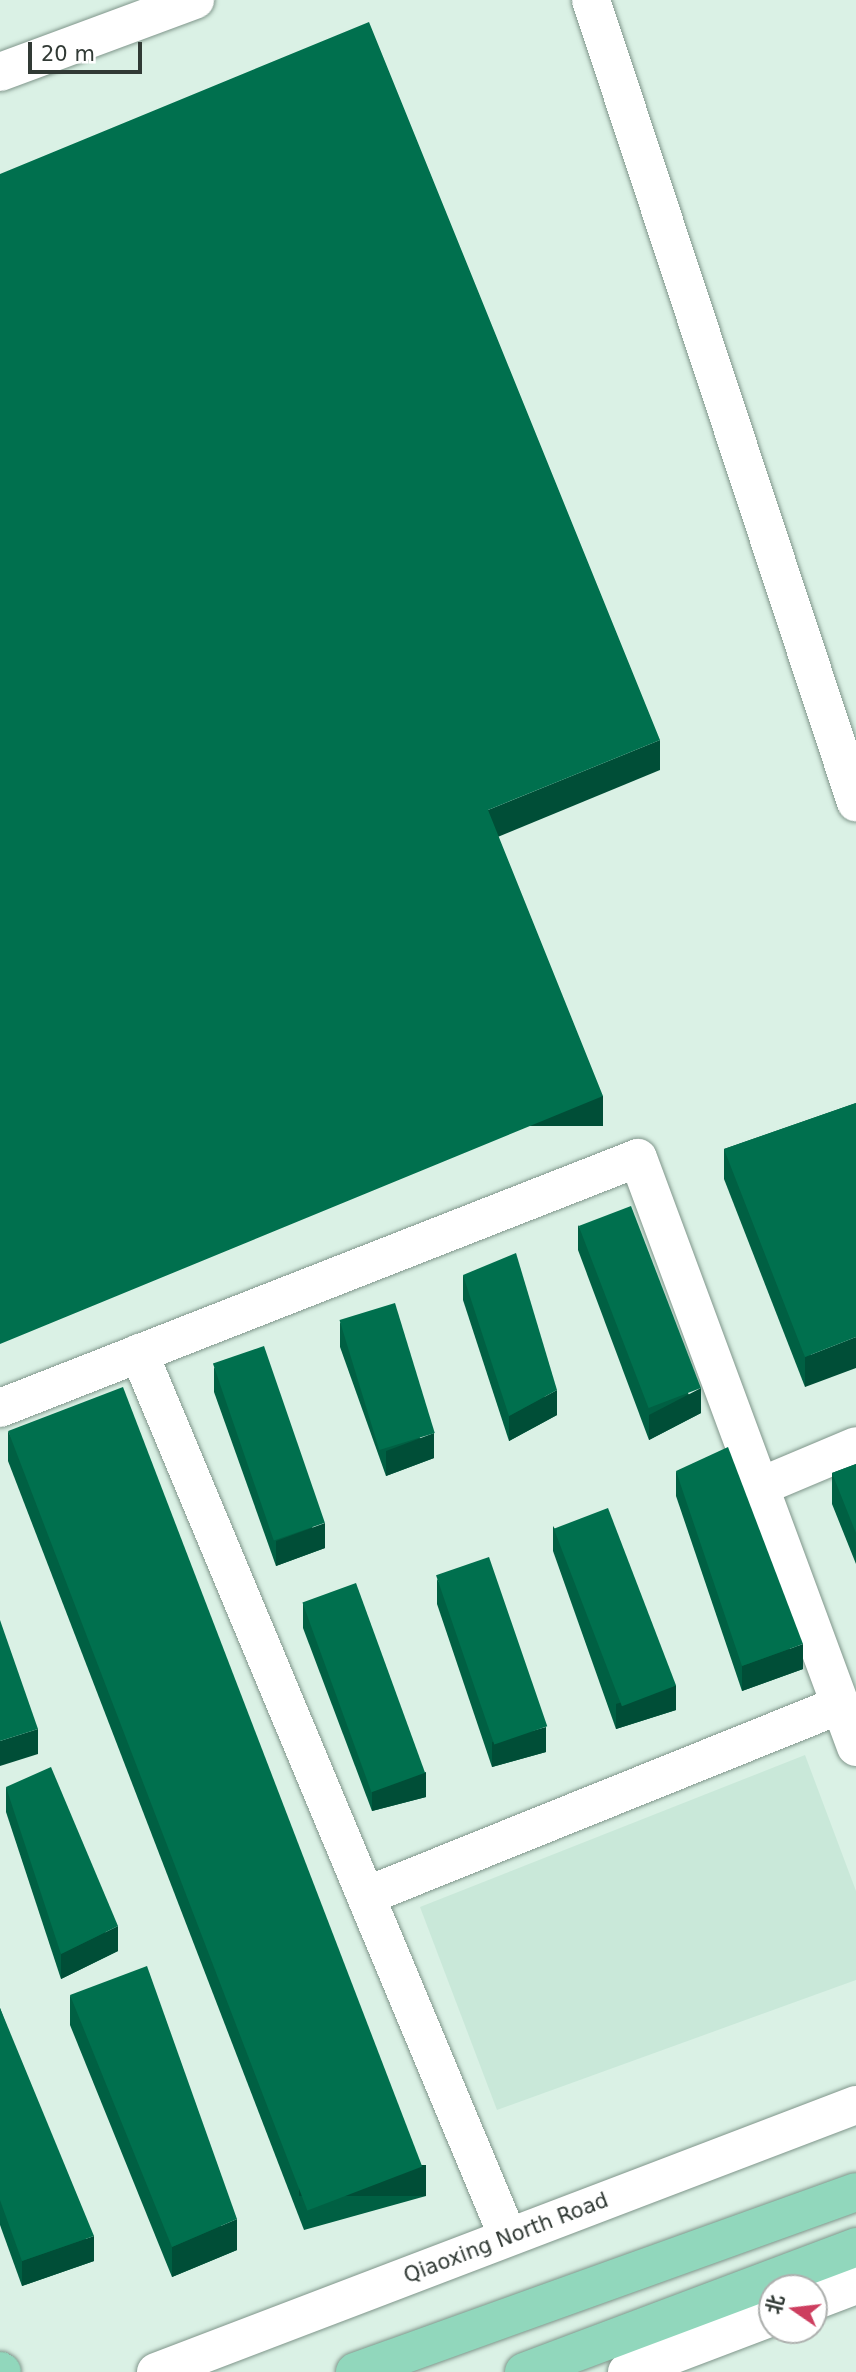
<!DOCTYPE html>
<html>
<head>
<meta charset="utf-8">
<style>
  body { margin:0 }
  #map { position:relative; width:856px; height:2372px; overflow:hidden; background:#daf1e5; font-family:"DejaVu Sans","Noto Sans SC",sans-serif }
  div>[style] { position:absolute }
  .built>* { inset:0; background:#c9e8d9 }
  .roads { filter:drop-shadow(0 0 2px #80968b) drop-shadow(0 0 2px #80968b) }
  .minor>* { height:38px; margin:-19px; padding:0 19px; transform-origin:19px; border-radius:19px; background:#fff }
  .major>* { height:38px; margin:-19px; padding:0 19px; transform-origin:19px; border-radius:19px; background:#91d7bc }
  .wall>* { inset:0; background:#006043 }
  .shaded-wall>* { inset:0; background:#004e37; transform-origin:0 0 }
  .building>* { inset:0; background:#00704e; transform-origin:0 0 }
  span { translate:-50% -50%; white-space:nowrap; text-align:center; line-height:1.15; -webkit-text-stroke:7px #fff; paint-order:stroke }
  .street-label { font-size:21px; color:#313a35 }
  .north { position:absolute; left:758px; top:2274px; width:70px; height:70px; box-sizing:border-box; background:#fff; border:2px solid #adb0ae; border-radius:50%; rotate:284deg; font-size:19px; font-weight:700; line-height:28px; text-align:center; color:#313a35 }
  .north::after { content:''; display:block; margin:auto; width:24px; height:32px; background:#cd3e5f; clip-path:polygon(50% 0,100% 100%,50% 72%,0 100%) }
  .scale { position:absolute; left:28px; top:42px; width:114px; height:32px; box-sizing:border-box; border:4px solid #313a35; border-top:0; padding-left:9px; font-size:21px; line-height:24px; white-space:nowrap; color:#313a35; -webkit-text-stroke:5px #fff; paint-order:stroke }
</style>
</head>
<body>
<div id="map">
  <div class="built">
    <div style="clip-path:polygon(805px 1755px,856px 1891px,856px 1980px,497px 2110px,420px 1907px)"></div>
  </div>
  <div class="roads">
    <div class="minor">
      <div style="left:591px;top:0;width:845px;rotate:71.72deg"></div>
      <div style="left:0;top:72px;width:208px;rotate:-20.3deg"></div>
      <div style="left:139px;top:1353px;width:958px;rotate:67.34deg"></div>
      <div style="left:0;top:1408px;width:685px;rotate:-21.4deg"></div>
      <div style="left:638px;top:1158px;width:628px;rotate:69.69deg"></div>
      <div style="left:759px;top:1487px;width:105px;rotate:-22.9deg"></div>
      <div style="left:366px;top:1896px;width:511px;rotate:-21.95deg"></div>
      <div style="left:814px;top:2301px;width:45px;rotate:-20.9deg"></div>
      <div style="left:156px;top:2372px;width:749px;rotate:-20.88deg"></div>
      <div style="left:627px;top:2372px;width:155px;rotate:-20.8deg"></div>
    </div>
    <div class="major">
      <div style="left:0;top:2371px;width:2px;rotate:27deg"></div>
      <div style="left:355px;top:2372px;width:532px;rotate:-19.76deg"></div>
      <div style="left:524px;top:2372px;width:355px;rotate:-20.6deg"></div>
    </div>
  </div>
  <div class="wall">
    <div style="clip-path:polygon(856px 1103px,805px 1387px,724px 1179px,724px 1149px)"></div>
    <div style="clip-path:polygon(578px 1225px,701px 1413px,649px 1440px,578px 1250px)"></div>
    <div style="clip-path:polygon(463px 1275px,557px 1415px,509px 1441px,463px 1300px)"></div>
    <div style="clip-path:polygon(340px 1322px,434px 1458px,386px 1476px,340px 1347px)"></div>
    <div style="clip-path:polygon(214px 1367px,325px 1548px,276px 1566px,214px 1392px)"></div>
    <div style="clip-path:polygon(8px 1431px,426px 2196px,304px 2230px,8px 1461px)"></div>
    <div style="clip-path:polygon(856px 1464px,856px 1564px,832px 1504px,832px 1473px)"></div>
    <div style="clip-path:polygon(676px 1471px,803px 1669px,742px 1691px,676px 1496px)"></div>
    <div style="clip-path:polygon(553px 1526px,676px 1710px,616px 1729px,553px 1551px)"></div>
    <div style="clip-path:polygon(437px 1579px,546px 1752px,492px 1767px,437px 1604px)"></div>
    <div style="clip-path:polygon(303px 1603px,426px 1797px,372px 1811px,303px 1628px)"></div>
    <div style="clip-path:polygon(6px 1787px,118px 1951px,61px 1979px,6px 1812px)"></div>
    <div style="clip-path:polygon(70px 1995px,237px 2250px,172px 2277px,70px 2025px)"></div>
    <div style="clip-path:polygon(0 2008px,94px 2261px,22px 2286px,0 2225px)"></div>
  </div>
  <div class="shaded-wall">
    <div style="clip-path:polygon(660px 740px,660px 770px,488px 841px,488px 810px)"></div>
    <div style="left:603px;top:1096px;width:30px;height:652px;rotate:90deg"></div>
    <div style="clip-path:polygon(856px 1337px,856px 1368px,805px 1387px,805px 1357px)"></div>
    <div style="clip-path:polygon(701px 1388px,701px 1413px,649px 1440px,649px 1415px)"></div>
    <div style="clip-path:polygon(557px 1390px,557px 1415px,509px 1441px,509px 1416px)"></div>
    <div style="clip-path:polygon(434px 1433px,434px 1458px,386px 1476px,386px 1451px)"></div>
    <div style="clip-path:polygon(325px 1523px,325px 1548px,276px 1566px,276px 1541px)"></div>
    <div style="clip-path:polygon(803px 1644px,803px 1669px,742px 1691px,742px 1666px)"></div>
    <div style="clip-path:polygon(676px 1685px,676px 1710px,616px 1729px,616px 1704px)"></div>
    <div style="clip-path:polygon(546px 1727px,546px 1752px,492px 1767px,492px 1742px)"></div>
    <div style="clip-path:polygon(38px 1729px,38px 1754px,0 1766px,0 1741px)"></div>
    <div style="clip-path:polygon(426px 1772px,426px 1797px,372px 1811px,372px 1786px)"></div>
    <div style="clip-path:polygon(118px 1926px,118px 1951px,61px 1979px,61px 1954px)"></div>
    <div style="left:426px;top:2165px;width:31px;height:127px;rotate:90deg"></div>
    <div style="clip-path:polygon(237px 2219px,237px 2250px,172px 2277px,172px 2247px)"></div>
    <div style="clip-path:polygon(94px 2236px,94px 2261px,22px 2286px,22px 2261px)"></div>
  </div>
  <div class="building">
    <div style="clip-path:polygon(369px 22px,660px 740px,488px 810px,603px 1096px,0 1344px,0 174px)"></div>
    <div style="clip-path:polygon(856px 1103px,856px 1337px,805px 1357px,724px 1149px)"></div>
    <div style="left:631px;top:1206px;width:195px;height:56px;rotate:69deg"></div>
    <div style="clip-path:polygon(516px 1253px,557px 1390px,509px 1416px,463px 1275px)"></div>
    <div style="left:395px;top:1303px;width:136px;height:58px;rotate:73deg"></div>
    <div style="left:264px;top:1346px;width:187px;height:54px;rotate:71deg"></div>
    <div style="left:123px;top:1387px;width:835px;height:123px;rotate:69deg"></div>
    <div style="clip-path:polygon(728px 1447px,803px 1644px,742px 1666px,676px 1471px)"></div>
    <div style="clip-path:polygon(856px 1464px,856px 1533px,832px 1473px)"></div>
    <div style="left:608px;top:1508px;width:190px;height:58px;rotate:69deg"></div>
    <div style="left:489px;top:1557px;width:179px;height:56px;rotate:71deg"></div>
    <div style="left:356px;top:1583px;width:202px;height:57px;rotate:70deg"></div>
    <div style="clip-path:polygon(0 1620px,38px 1729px,0 1741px)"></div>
    <div style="clip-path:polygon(51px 1767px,118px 1926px,61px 1954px,6px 1787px)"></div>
    <div style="clip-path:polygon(147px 1966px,237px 2219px,172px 2247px,70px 1995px)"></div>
    <div style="clip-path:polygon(0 2008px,94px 2236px,22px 2261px,0 2200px)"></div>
  </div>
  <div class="street-label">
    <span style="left:506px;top:2238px;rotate:-21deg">Qiaoxing North Road</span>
  </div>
  <div class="north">北</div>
  <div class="scale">20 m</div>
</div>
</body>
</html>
